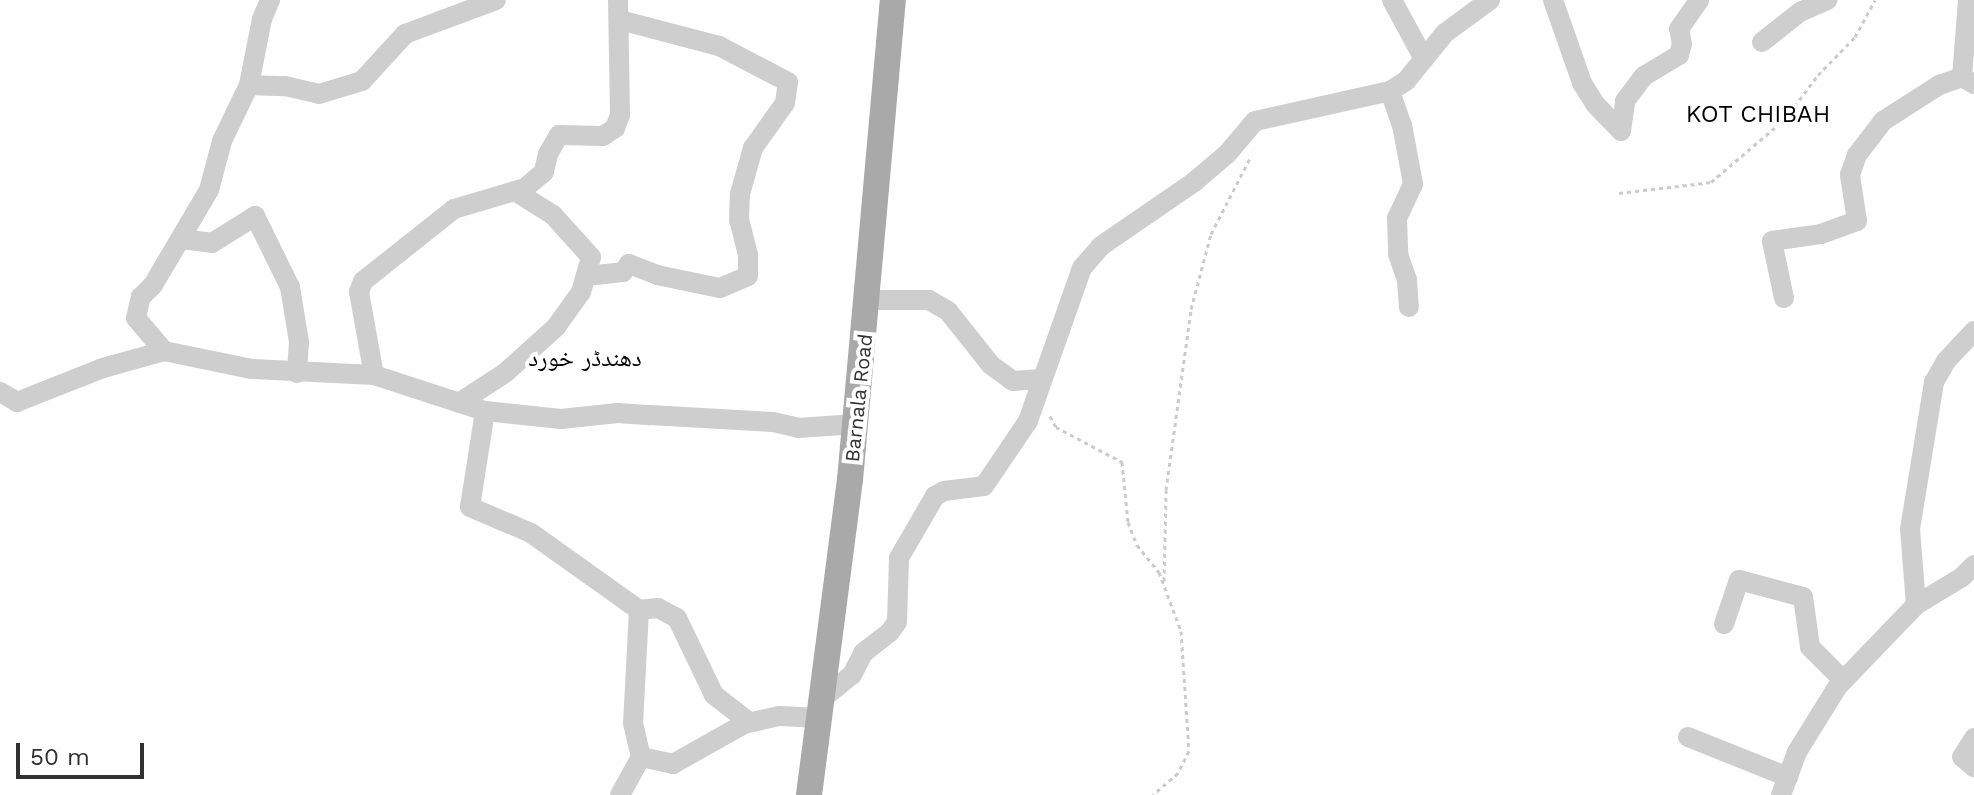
<!DOCTYPE html>
<html>
<head>
<meta charset="utf-8">
<style>
  body { margin:0 }
  #map { position:relative; width:1974px; height:795px; overflow:hidden; background:#fff; font-family:"Work Sans","Noto Naskh Arabic",sans-serif }
  div>[style] { position:absolute }
  .path>* { height:3px; margin-top:-1.5px; transform-origin:0; background:repeating-linear-gradient(90deg,#cbcbcb 0 4px,transparent 0 8px) }
  .minor>* { height:20px; margin:-10px; padding:0 10px; transform-origin:10px; border-radius:10px; background:#cecece }
  .major>* { height:26px; margin:-13px; padding:0 13px; transform-origin:13px; border-radius:13px; background:#a9a9a9 }
  span { translate:-50% -50%; white-space:nowrap; text-align:center; line-height:1.15; -webkit-text-stroke:8px #fff; paint-order:stroke }
  .street-label { font-size:20px; color:#313131 }
  .quarter-label { font-size:24px; color:#000 }
  .scale { position:absolute; left:16px; top:743px; width:128px; height:36px; box-sizing:border-box; border:4px solid #313131; border-top:0; padding-left:10px; font-size:24px; line-height:28px; white-space:nowrap; color:#313131; -webkit-text-stroke:6px #fff; paint-order:stroke }
</style>
</head>
<body>
<div id="map">
  <div class="path">
    <div style="left:1619px;top:193px;width:93px;rotate:-6.8deg"></div>
    <div style="left:1711px;top:182px;width:97px;rotate:-40.4deg"></div>
    <div style="left:1785px;top:119px;width:55px;rotate:-53.1deg"></div>
    <div style="left:1818px;top:75px;width:53px;rotate:-45.8deg"></div>
    <div style="left:1855px;top:37px;width:42px;rotate:-61.6deg"></div>
    <div style="left:1050px;top:416px;width:13px;rotate:61deg"></div>
    <div style="left:1056px;top:427px;width:75px;rotate:27.9deg"></div>
    <div style="left:1122px;top:462px;width:60px;rotate:84.3deg"></div>
    <div style="left:1128px;top:522px;width:25px;rotate:69deg"></div>
    <div style="left:1137px;top:545px;width:35px;rotate:51deg"></div>
    <div style="left:1159px;top:572px;width:63px;rotate:69.6deg"></div>
    <div style="left:1181px;top:631px;width:120px;rotate:86.2deg"></div>
    <div style="left:1189px;top:751px;width:25px;rotate:117deg"></div>
    <div style="left:1178px;top:773px;width:33px;rotate:139deg"></div>
    <div style="left:1164px;top:581px;width:91px;rotate:-88.7deg"></div>
    <div style="left:1166px;top:490px;width:183px;rotate:-82.1deg"></div>
    <div style="left:1191px;top:309px;width:78px;rotate:-75.1deg"></div>
    <div style="left:1211px;top:234px;width:85px;rotate:-62.8deg"></div>
  </div>
  <div class="minor">
    <div style="left:618px;top:0;width:115px;rotate:89deg"></div>
    <div style="left:620px;top:115px;width:14px;rotate:111deg"></div>
    <div style="left:615px;top:128px;width:14px;rotate:146deg"></div>
    <div style="left:603px;top:136px;width:44px;rotate:-178.7deg"></div>
    <div style="left:559px;top:135px;width:22px;rotate:120deg"></div>
    <div style="left:548px;top:154px;width:18px;rotate:103deg"></div>
    <div style="left:544px;top:172px;width:25px;rotate:140deg"></div>
    <div style="left:525px;top:188px;width:74px;rotate:163.5deg"></div>
    <div style="left:454px;top:209px;width:116px;rotate:141.6deg"></div>
    <div style="left:363px;top:281px;width:12px;rotate:110deg"></div>
    <div style="left:359px;top:292px;width:84px;rotate:79.8deg"></div>
    <div style="left:374px;top:375px;width:117px;rotate:18deg"></div>
    <div style="left:485px;top:411px;width:97px;rotate:98.9deg"></div>
    <div style="left:470px;top:507px;width:66px;rotate:23.1deg"></div>
    <div style="left:531px;top:533px;width:133px;rotate:35.5deg"></div>
    <div style="left:639px;top:610px;width:113px;rotate:93deg"></div>
    <div style="left:633px;top:723px;width:35px;rotate:77deg"></div>
    <div style="left:641px;top:757px;width:43px;rotate:118.9deg"></div>
    <div style="left:1392px;top:0;width:67px;rotate:61.5deg"></div>
    <div style="left:1553px;top:0;width:88px;rotate:70.7deg"></div>
    <div style="left:1582px;top:83px;width:26px;rotate:58deg"></div>
    <div style="left:1596px;top:105px;width:36px;rotate:46deg"></div>
    <div style="left:1762px;top:42px;width:48px;rotate:-38.3deg"></div>
    <div style="left:1800px;top:12px;width:30px;rotate:-24deg"></div>
    <div style="left:1962px;top:77px;width:77px;rotate:-85.5deg"></div>
    <div style="left:249px;top:85px;width:67px;rotate:-78.9deg"></div>
    <div style="left:262px;top:19px;width:21px;rotate:-67deg"></div>
    <div style="left:1390px;top:91px;width:36px;rotate:71deg"></div>
    <div style="left:1402px;top:125px;width:60px;rotate:79.4deg"></div>
    <div style="left:1413px;top:184px;width:38px;rotate:115deg"></div>
    <div style="left:1397px;top:218px;width:36px;rotate:88deg"></div>
    <div style="left:1398px;top:254px;width:28px;rotate:71deg"></div>
    <div style="left:1407px;top:280px;width:27px;rotate:86deg"></div>
    <div style="left:1621px;top:131px;width:30px;rotate:-82deg"></div>
    <div style="left:1625px;top:101px;width:31px;rotate:-53deg"></div>
    <div style="left:1644px;top:76px;width:41px;rotate:-31deg"></div>
    <div style="left:1679px;top:55px;width:11px;rotate:-75deg"></div>
    <div style="left:1682px;top:44px;width:15px;rotate:-101deg"></div>
    <div style="left:1679px;top:29px;width:35px;rotate:-55deg"></div>
    <div style="left:181px;top:239px;width:31px;rotate:7deg"></div>
    <div style="left:212px;top:243px;width:51px;rotate:-32.1deg"></div>
    <div style="left:255px;top:216px;width:79px;rotate:63.8deg"></div>
    <div style="left:290px;top:287px;width:56px;rotate:80.7deg"></div>
    <div style="left:299px;top:342px;width:31px;rotate:94deg"></div>
    <div style="left:586px;top:276px;width:37px;rotate:-6deg"></div>
    <div style="left:623px;top:272px;width:10px;rotate:-53deg"></div>
    <div style="left:629px;top:264px;width:30px;rotate:21deg"></div>
    <div style="left:657px;top:275px;width:64px;rotate:11.7deg"></div>
    <div style="left:720px;top:288px;width:30px;rotate:-23deg"></div>
    <div style="left:748px;top:276px;width:21px;rotate:-90deg"></div>
    <div style="left:748px;top:255px;width:36px;rotate:-104deg"></div>
    <div style="left:739px;top:220px;width:26px;rotate:-88deg"></div>
    <div style="left:740px;top:194px;width:48px;rotate:-74.2deg"></div>
    <div style="left:753px;top:148px;width:55px;rotate:-54.6deg"></div>
    <div style="left:785px;top:103px;width:21px;rotate:-82deg"></div>
    <div style="left:788px;top:82px;width:78px;rotate:-152.4deg"></div>
    <div style="left:719px;top:46px;width:102px;rotate:-165.3deg"></div>
    <div style="left:1784px;top:298px;width:58px;rotate:-101.9deg"></div>
    <div style="left:1772px;top:241px;width:49px;rotate:-8.1deg"></div>
    <div style="left:1821px;top:234px;width:38px;rotate:-20deg"></div>
    <div style="left:1857px;top:221px;width:47px;rotate:-98.7deg"></div>
    <div style="left:1850px;top:175px;width:21px;rotate:-71deg"></div>
    <div style="left:1857px;top:155px;width:43px;rotate:-52.6deg"></div>
    <div style="left:1883px;top:121px;width:67px;rotate:-32.7deg"></div>
    <div style="left:1939px;top:85px;width:24px;rotate:-19deg"></div>
    <div style="left:1962px;top:77px;width:14px;rotate:30deg"></div>
    <div style="left:869px;top:300px;width:60px"></div>
    <div style="left:929px;top:300px;width:22px;rotate:30deg"></div>
    <div style="left:948px;top:311px;width:69px;rotate:51.5deg"></div>
    <div style="left:991px;top:365px;width:27px;rotate:36deg"></div>
    <div style="left:1013px;top:381px;width:28px;rotate:-4deg"></div>
    <div style="left:164px;top:351px;width:90px;rotate:11.6deg"></div>
    <div style="left:252px;top:369px;width:122px;rotate:2.8deg"></div>
    <div style="left:0;top:392px;width:20px;rotate:30deg"></div>
    <div style="left:17px;top:402px;width:92px;rotate:-21.6deg"></div>
    <div style="left:103px;top:368px;width:63px;rotate:-15.6deg"></div>
    <div style="left:164px;top:351px;width:43px;rotate:-130.3deg"></div>
    <div style="left:136px;top:318px;width:22px;rotate:-77deg"></div>
    <div style="left:141px;top:297px;width:17px;rotate:-45deg"></div>
    <div style="left:153px;top:285px;width:110px;rotate:-59.5deg"></div>
    <div style="left:209px;top:190px;width:51px;rotate:-75.1deg"></div>
    <div style="left:222px;top:141px;width:62px;rotate:-64.3deg"></div>
    <div style="left:249px;top:85px;width:36px;rotate:2deg"></div>
    <div style="left:285px;top:86px;width:35px;rotate:13deg"></div>
    <div style="left:319px;top:94px;width:45px;rotate:-16.8deg"></div>
    <div style="left:362px;top:81px;width:64px;rotate:-47.5deg"></div>
    <div style="left:405px;top:34px;width:97px;rotate:-20.5deg"></div>
    <div style="left:459px;top:403px;width:55px;rotate:-33.1deg"></div>
    <div style="left:505px;top:373px;width:69px;rotate:-42deg"></div>
    <div style="left:556px;top:327px;width:43px;rotate:-54.5deg"></div>
    <div style="left:581px;top:292px;width:36px;rotate:-74deg"></div>
    <div style="left:591px;top:257px;width:57px;rotate:-132.1deg"></div>
    <div style="left:553px;top:215px;width:45px;rotate:-147.7deg"></div>
    <div style="left:485px;top:411px;width:76px;rotate:6deg"></div>
    <div style="left:561px;top:419px;width:57px;rotate:-6deg"></div>
    <div style="left:618px;top:413px;width:32px;rotate:4deg"></div>
    <div style="left:650px;top:415px;width:123px;rotate:3.3deg"></div>
    <div style="left:773px;top:422px;width:26px;rotate:13deg"></div>
    <div style="left:798px;top:428px;width:58px;rotate:-3.9deg"></div>
    <div style="left:1916px;top:605px;width:76px;rotate:-94.5deg"></div>
    <div style="left:1910px;top:529px;width:149px;rotate:-80.7deg"></div>
    <div style="left:1934px;top:382px;width:24px;rotate:-60deg"></div>
    <div style="left:1946px;top:361px;width:41px;rotate:-47deg"></div>
    <div style="left:639px;top:610px;width:19px;rotate:-6deg"></div>
    <div style="left:658px;top:608px;width:21px;rotate:28deg"></div>
    <div style="left:677px;top:618px;width:85px;rotate:64.3deg"></div>
    <div style="left:714px;top:695px;width:44px;rotate:37.6deg"></div>
    <div style="left:1724px;top:624px;width:46px;rotate:-71.2deg"></div>
    <div style="left:1739px;top:580px;width:66px;rotate:14.9deg"></div>
    <div style="left:1803px;top:597px;width:50px;rotate:82deg"></div>
    <div style="left:1810px;top:647px;width:47px;rotate:45deg"></div>
    <div style="left:822px;top:699px;width:38px;rotate:-39deg"></div>
    <div style="left:852px;top:675px;width:25px;rotate:-63deg"></div>
    <div style="left:863px;top:653px;width:34px;rotate:-38deg"></div>
    <div style="left:890px;top:632px;width:12px;rotate:-55deg"></div>
    <div style="left:897px;top:622px;width:64px;rotate:-88.2deg"></div>
    <div style="left:899px;top:558px;width:72px;rotate:-59.9deg"></div>
    <div style="left:935px;top:496px;width:10px;rotate:-29deg"></div>
    <div style="left:944px;top:491px;width:40px;rotate:-7.1deg"></div>
    <div style="left:984px;top:486px;width:78px;rotate:-55.9deg"></div>
    <div style="left:1028px;top:421px;width:162px;rotate:-70.6deg"></div>
    <div style="left:1082px;top:268px;width:29px;rotate:-49deg"></div>
    <div style="left:1101px;top:246px;width:113px;rotate:-34.5deg"></div>
    <div style="left:1194px;top:182px;width:43px;rotate:-40.3deg"></div>
    <div style="left:1227px;top:154px;width:43px;rotate:-49.7deg"></div>
    <div style="left:1255px;top:121px;width:138px;rotate:-12.5deg"></div>
    <div style="left:1390px;top:91px;width:19px;rotate:-32deg"></div>
    <div style="left:1406px;top:81px;width:62px;rotate:-50.9deg"></div>
    <div style="left:1445px;top:33px;width:56px;rotate:-36.3deg"></div>
    <div style="left:1688px;top:737px;width:108px;rotate:21.8deg"></div>
    <div style="left:1974px;top:738px;width:22px;rotate:122deg"></div>
    <div style="left:1962px;top:757px;width:16px;rotate:40deg"></div>
    <div style="left:641px;top:757px;width:33px;rotate:12deg"></div>
    <div style="left:673px;top:764px;width:81px;rotate:-29.4deg"></div>
    <div style="left:744px;top:724px;width:36px;rotate:-13deg"></div>
    <div style="left:779px;top:716px;width:41px;rotate:2.8deg"></div>
    <div style="left:1781px;top:795px;width:46px;rotate:-69.6deg"></div>
    <div style="left:1797px;top:752px;width:78px;rotate:-58.2deg"></div>
    <div style="left:1838px;top:686px;width:112px;rotate:-46.1deg"></div>
    <div style="left:1916px;top:605px;width:54px;rotate:-31.3deg"></div>
    <div style="left:1962px;top:577px;width:17px;rotate:-45deg"></div>
  </div>
  <div class="major">
    <div style="left:809px;top:795px;width:318px;rotate:-82.6deg"></div>
    <div style="left:850px;top:480px;width:482px;rotate:-84.9deg"></div>
  </div>
  <div class="street-label">
    <span style="left:859px;top:398px;rotate:-84deg">Barnala Road</span>
  </div>
  <div class="quarter-label">
    <span style="left:1758px;top:115px">KOT CHIBAH</span>
    <span style="left:585px;top:359px">دھندڈر خورد</span>
  </div>
  <div class="scale">50 m</div>
</div>
</body>
</html>
